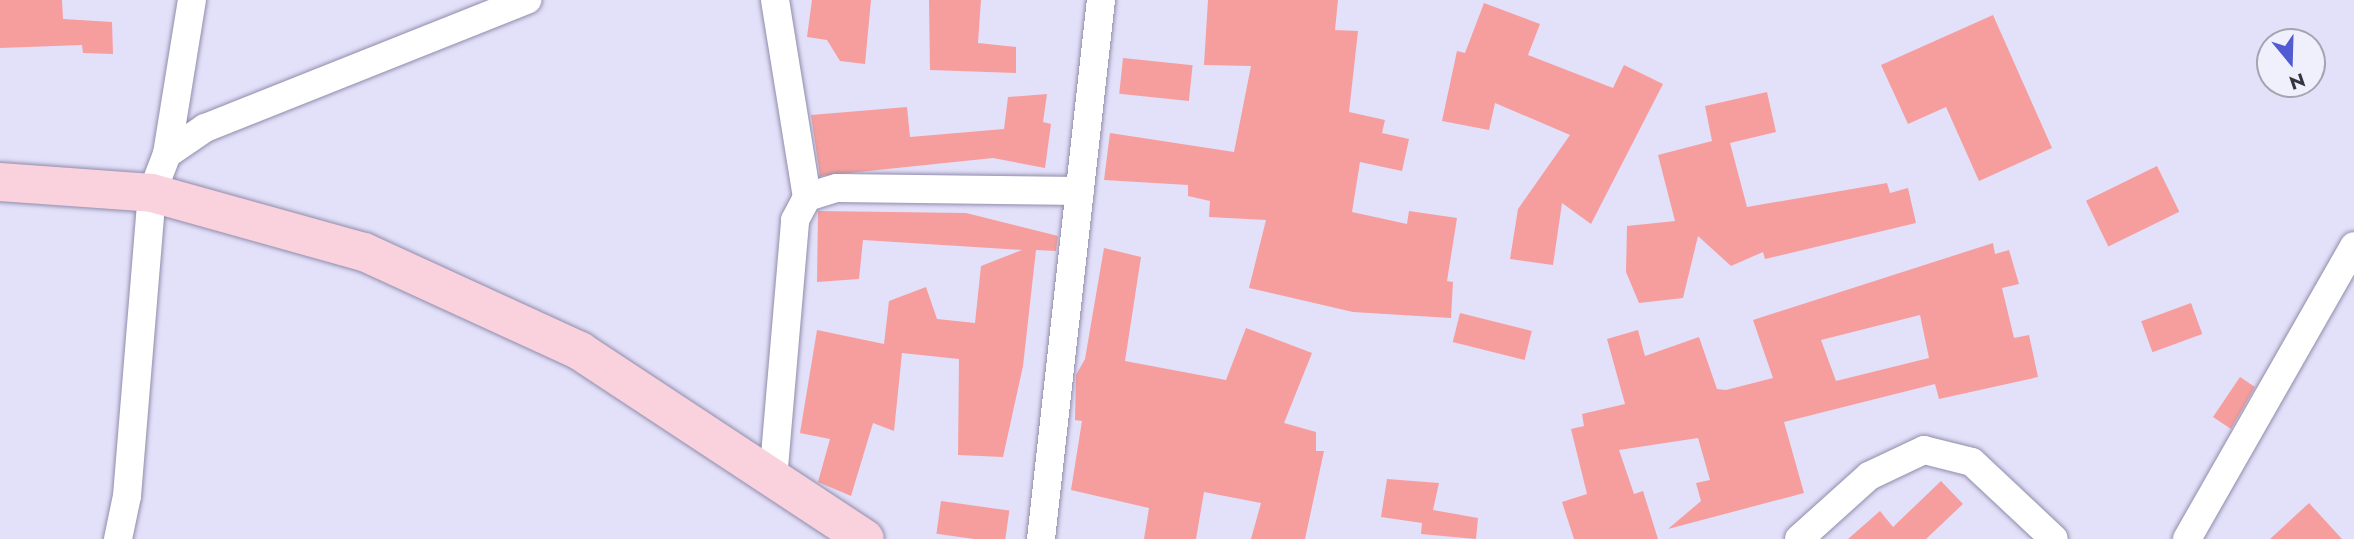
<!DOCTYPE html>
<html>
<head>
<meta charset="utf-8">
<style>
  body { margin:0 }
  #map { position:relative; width:2354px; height:539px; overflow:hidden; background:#e3e0fa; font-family:Jost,sans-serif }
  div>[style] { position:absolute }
  .building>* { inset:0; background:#f69e9d; transform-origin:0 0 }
  .roads { filter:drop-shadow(0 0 2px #908caa) drop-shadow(0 0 2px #908caa) }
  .street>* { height:28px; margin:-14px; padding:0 14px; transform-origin:14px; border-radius:14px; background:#fff }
  .secondary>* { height:38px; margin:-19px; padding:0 19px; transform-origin:19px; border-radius:19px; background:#f9d2dd }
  span { translate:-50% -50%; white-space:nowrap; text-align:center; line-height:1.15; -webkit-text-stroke:7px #f0effc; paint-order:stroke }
  .north { position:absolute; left:2256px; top:28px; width:70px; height:70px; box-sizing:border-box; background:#f0effc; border:2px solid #a5a4b1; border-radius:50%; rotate:161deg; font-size:19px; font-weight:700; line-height:28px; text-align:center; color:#353441 }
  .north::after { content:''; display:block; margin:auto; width:24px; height:32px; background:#515cd2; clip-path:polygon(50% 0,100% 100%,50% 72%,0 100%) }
</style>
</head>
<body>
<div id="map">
  <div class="building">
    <div style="clip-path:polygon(0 0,62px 0,63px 19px,112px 22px,113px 54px,83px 53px,82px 45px,0 48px)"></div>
    <div style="clip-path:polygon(812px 0,871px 0,865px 64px,840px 61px,827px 40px,807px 37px)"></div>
    <div style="clip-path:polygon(929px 0,981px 0,978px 43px,1016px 47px,1016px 73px,930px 70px)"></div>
    <div style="clip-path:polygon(1208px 0,1338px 0,1335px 30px,1358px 31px,1349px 112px,1385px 120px,1382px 133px,1409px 139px,1402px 171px,1360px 162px,1352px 212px,1407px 224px,1409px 211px,1457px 218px,1447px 281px,1453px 282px,1451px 318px,1353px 312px,1249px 288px,1266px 220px,1209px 217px,1210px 201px,1188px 196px,1188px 185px,1104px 180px,1110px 133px,1234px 152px,1251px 66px,1204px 65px)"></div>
    <div style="clip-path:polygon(1484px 3px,1540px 24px,1528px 55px,1613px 88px,1624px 65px,1663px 84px,1591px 224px,1562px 203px,1553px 265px,1510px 259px,1518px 209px,1570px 135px,1495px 103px,1489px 130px,1442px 121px,1457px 51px,1465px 53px)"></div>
    <div style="clip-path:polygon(1993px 15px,2052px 148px,1979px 181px,1946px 107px,1908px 124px,1881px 65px)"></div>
    <div style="left:1123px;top:58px;width:70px;height:36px;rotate:6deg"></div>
    <div style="clip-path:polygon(1767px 92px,1776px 132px,1730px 143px,1747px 207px,1887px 183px,1890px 193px,1908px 188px,1916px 223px,1765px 259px,1763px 252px,1731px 266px,1698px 236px,1683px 298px,1639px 303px,1626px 272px,1627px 226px,1675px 221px,1658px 155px,1712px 141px,1705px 106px)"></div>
    <div style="clip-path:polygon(1047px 94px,1043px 122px,1051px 124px,1045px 168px,993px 158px,820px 176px,811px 115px,907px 107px,910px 137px,1004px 129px,1008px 97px)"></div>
    <div style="left:2157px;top:166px;width:51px;height:79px;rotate:64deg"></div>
    <div style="clip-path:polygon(818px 211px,966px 213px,1058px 236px,1056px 251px,1036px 250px,1023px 366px,1003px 457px,958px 455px,959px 359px,902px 353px,894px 431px,873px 423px,851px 496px,818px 482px,830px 439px,800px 433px,817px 330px,884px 344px,889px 301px,926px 287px,937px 319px,975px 323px,981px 266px,1022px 250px,863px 240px,859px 279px,817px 282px)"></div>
    <div style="clip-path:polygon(evenodd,1993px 243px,1995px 254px,2009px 250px,2019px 284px,2002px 288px,2014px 338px,2029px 335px,2038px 377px,1939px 399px,1935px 384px,1784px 422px,1804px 493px,1668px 529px,1701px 501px,1696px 483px,1710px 480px,1698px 438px,1619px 450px,1634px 494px,1643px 491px,1658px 539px,1574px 539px,1562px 502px,1587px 494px,1571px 429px,1584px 426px,1582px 414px,1625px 404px,1607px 339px,1638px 330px,1645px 356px,1699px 337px,1717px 389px,1726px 390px,1773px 378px,1753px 320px,1993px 243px,1920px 315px,1929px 358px,1836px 381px,1821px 340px,1920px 315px)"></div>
    <div style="clip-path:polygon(1104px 248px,1141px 257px,1125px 361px,1226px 380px,1246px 328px,1312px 353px,1284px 423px,1316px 432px,1316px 451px,1324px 451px,1305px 539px,1251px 539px,1261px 503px,1204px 492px,1196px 539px,1144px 539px,1149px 508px,1071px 490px,1082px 421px,1075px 420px,1076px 375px,1085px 359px)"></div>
    <div style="left:2191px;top:303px;width:33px;height:53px;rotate:70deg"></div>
    <div style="left:1460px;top:313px;width:74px;height:30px;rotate:14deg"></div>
    <div style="clip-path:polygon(2240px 377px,2255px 387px,2231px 429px,2213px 417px)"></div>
    <div style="clip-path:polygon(1387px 479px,1439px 483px,1433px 510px,1478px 518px,1476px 539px,1421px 534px,1422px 523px,1381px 517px)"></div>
    <div style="clip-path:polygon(1941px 481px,1963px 504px,1926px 539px,1848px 539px,1880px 511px,1893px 527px)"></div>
    <div style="left:941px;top:501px;width:69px;height:33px;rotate:8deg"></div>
    <div style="clip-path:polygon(2309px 503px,2342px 539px,2270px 539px)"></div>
  </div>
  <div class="roads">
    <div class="street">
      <div style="left:775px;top:0;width:200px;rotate:80.8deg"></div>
      <div style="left:167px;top:154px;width:156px;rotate:-80.8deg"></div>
      <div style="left:773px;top:479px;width:260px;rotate:-85.1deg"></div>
      <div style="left:795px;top:220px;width:26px;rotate:-62deg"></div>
      <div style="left:807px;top:197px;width:31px;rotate:-17deg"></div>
      <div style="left:837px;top:188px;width:243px;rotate:0.7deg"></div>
      <div style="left:118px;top:539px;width:44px;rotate:-78.2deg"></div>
      <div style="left:127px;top:496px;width:304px;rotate:-85.3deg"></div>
      <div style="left:152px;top:193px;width:42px;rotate:-69deg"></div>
      <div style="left:167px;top:154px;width:46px;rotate:-34.4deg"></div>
      <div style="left:205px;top:128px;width:347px;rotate:-21.7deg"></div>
      <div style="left:1041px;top:539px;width:542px;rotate:-83.65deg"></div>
      <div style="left:1799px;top:539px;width:94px;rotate:-42deg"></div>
      <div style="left:1869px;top:476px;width:61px;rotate:-25.3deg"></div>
      <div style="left:1924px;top:450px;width:49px;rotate:14deg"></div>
      <div style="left:1972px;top:462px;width:112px;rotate:43.2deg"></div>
      <div style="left:2187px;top:539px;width:337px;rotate:-60.3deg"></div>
    </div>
    <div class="secondary">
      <div style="left:0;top:182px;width:152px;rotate:4.1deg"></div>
      <div style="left:152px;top:193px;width:220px;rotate:15.6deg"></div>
      <div style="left:364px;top:252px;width:238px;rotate:24.6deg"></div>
      <div style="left:580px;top:351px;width:341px;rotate:33.4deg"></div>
    </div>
  </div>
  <div class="north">N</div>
</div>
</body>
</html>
